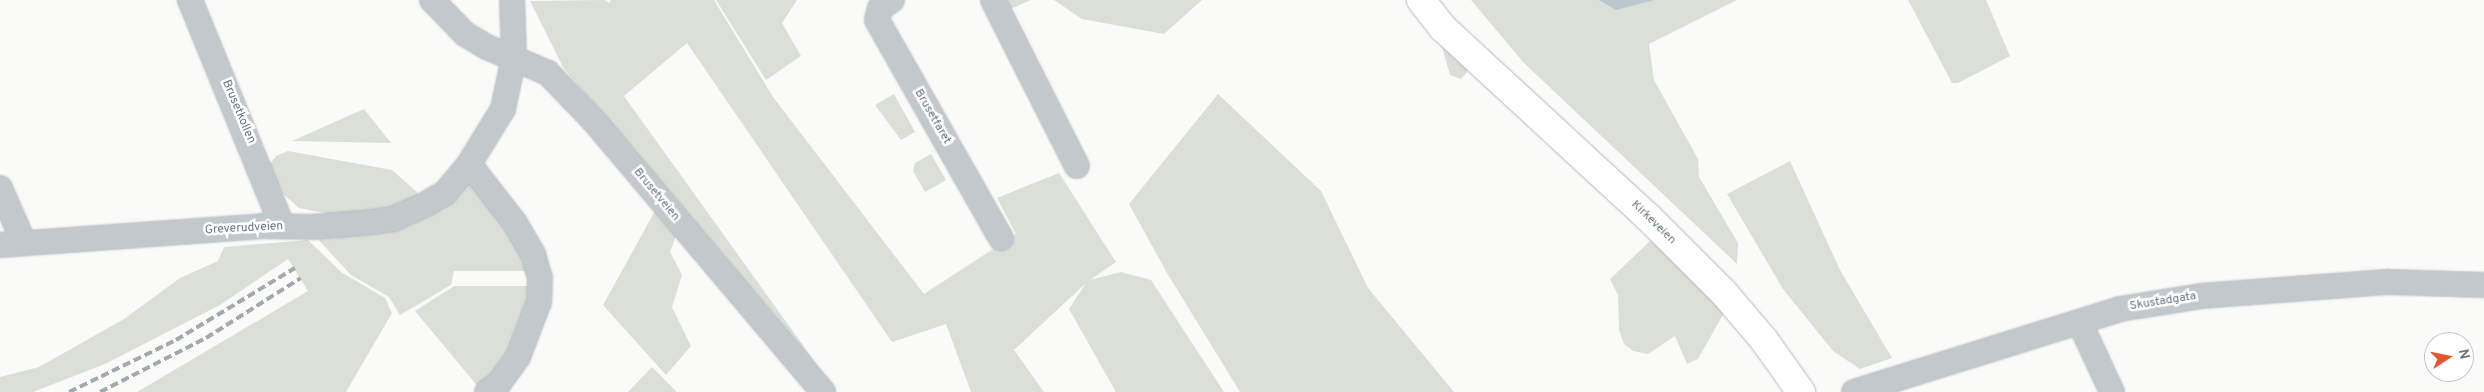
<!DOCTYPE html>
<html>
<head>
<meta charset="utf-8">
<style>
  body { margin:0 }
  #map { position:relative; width:2484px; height:392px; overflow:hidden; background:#fafaf8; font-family:Overpass,sans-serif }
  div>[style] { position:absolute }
  .green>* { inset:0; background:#dadfd7 }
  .water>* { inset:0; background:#bbc7cb }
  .roads { filter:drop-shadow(0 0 1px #b5babe) drop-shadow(0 0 1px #b5babe) }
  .minor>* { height:24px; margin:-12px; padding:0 12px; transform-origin:12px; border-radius:12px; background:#c3c8cc }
  .major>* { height:28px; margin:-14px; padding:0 14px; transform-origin:14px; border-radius:14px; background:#fff }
  .rail>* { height:4px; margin-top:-2px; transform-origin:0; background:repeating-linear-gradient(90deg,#a2aab0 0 8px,transparent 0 12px) }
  span { translate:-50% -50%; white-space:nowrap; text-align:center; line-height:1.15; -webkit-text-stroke:5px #fff; paint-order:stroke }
  .street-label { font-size:12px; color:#657683 }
  .north { position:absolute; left:2424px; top:332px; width:50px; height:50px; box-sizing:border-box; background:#fff; border:1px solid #c1c8cd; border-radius:50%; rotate:79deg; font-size:14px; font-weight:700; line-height:20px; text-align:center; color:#657683 }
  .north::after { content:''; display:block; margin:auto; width:18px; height:22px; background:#e4572e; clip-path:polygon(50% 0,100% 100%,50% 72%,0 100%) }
</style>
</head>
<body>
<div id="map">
  <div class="green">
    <div style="clip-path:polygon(605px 0,609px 3px,611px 0,714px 0,773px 97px,924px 294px,1016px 234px,997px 198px,1059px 173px,1116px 262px,1090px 280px,1121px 272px,1151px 280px,1224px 392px,1116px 392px,1069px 309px,1086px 283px,1014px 350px,1044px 392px,971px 392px,946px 324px,892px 342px,687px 43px,624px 96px,820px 369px,564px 69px,530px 1px)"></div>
    <div style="clip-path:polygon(716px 0,797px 0,782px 23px,801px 56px,766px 80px)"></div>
    <div style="clip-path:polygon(1002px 0,1031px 0,1008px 10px)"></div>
    <div style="clip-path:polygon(1054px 0,1202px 0,1164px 34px,1082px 19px)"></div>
    <div style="clip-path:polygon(1471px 0,1737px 0,1649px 44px,1654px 80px,1698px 159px,1699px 177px,1738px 243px,1737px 264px,1524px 63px)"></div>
    <div style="clip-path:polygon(1908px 0,1986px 0,2010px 56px,1958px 83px,1952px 83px)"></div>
    <div style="clip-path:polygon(1440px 40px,1467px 65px,1467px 72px,1461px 79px,1450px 75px)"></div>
    <div style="clip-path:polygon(894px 94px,915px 132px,901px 140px,875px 105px)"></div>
    <div style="clip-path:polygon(1218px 94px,1321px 191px,1368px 288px,1454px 392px,1240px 392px,1167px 273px,1129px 204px)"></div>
    <div style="clip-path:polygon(364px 109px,391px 143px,292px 141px)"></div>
    <div style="clip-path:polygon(288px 151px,392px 170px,418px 193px,418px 198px,398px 208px,340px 216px,299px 208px,283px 194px,269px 165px,276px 156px)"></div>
    <div style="clip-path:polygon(931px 154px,946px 180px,925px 192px,913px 171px,915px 163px)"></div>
    <div style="clip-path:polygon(1790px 161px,1840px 270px,1892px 358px,1860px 369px,1833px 351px,1783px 289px,1727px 194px)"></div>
    <div style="clip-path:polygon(473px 182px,533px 271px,454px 271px,451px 285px,400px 315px,389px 297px,351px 275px,314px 235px)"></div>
    <div style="clip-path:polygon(655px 211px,676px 236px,670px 252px,682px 275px,672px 307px,691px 346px,666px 375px,603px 305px)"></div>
    <div style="clip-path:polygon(308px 240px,341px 272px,385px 298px,392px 313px,346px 392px,137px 392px,308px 291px,288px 259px,220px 305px,105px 364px,33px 392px,0 392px,0 377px,39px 367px,124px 319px,180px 278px,218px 261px,224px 247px)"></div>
    <div style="clip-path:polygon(1651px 240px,1724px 313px,1698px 359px,1687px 364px,1675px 336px,1648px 354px,1633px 351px,1624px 344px,1619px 330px,1618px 295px,1610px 279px)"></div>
    <div style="clip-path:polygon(454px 286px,535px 286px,516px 348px,480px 389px,415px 311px)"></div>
    <div style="clip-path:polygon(652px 367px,677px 392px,628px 392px)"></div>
  </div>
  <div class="water">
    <div style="clip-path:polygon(1599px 0,1654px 0,1616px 10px)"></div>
  </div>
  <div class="roads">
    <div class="minor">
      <div style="left:190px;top:0;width:244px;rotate:67.8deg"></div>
      <div style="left:432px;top:0;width:47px;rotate:45.9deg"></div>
      <div style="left:465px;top:34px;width:26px;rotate:31deg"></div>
      <div style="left:487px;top:47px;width:66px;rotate:23.1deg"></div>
      <div style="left:548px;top:73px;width:66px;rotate:46.2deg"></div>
      <div style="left:594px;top:121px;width:355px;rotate:49.8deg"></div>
      <div style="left:892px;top:0;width:14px;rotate:146deg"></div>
      <div style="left:880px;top:8px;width:12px;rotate:104deg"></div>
      <div style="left:877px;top:20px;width:251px;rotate:60.4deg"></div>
      <div style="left:993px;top:0;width:186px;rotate:63.2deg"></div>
      <div style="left:469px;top:164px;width:75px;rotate:52.1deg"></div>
      <div style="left:515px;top:223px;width:36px;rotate:60deg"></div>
      <div style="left:533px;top:254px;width:25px;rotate:74deg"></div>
      <div style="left:540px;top:278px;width:24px;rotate:92deg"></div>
      <div style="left:539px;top:302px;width:59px;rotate:110.9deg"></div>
      <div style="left:518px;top:357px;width:32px;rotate:126deg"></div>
      <div style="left:499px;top:383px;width:15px;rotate:143deg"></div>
      <div style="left:0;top:188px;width:60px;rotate:66.4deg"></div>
      <div style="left:0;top:245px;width:264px;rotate:-4.1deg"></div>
      <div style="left:263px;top:226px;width:48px;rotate:1.2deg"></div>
      <div style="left:311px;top:227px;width:51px;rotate:-4.5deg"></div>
      <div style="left:362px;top:223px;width:31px;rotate:-7deg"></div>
      <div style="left:393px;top:219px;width:36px;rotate:-24deg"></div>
      <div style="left:426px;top:204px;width:22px;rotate:-30deg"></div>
      <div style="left:445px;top:193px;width:38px;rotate:-50deg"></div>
      <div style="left:469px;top:164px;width:65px;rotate:-58.3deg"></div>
      <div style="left:503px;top:109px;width:53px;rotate:-78.1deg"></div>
      <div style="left:514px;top:57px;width:57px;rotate:-92deg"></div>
      <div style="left:2080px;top:323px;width:76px;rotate:65.1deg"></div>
      <div style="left:1854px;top:392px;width:279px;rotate:-17.3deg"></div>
      <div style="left:2120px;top:309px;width:82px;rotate:-9.1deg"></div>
      <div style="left:2201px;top:296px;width:189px;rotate:-4.3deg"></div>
      <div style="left:2389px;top:282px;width:95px;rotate:1.8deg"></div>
    </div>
    <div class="major">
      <div style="left:1421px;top:0;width:36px;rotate:52deg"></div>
      <div style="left:1443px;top:28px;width:279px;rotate:42.7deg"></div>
      <div style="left:1648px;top:217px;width:107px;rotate:45deg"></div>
      <div style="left:1724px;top:293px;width:62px;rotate:49.6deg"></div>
      <div style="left:1764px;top:340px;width:64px;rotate:54.6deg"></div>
    </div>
  </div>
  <div class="rail">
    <div style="left:69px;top:392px;width:119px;rotate:-25.9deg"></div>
    <div style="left:176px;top:340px;width:139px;rotate:-31.2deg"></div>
    <div style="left:100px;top:392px;width:119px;rotate:-27deg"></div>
    <div style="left:206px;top:338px;width:112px;rotate:-32.3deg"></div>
  </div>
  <div class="street-label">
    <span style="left:238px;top:112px;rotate:67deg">Brusetkollen</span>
    <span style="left:932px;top:117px;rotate:60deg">Brusetfaret</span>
    <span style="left:656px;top:195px;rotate:50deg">Brusetveien</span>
    <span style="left:1653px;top:223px;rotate:44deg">Kirkeveien</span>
    <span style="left:244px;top:229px;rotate:-3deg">Greverudveien</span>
    <span style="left:2163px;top:302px;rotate:-9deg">Skustadgata</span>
  </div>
  <div class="north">N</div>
</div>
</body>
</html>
